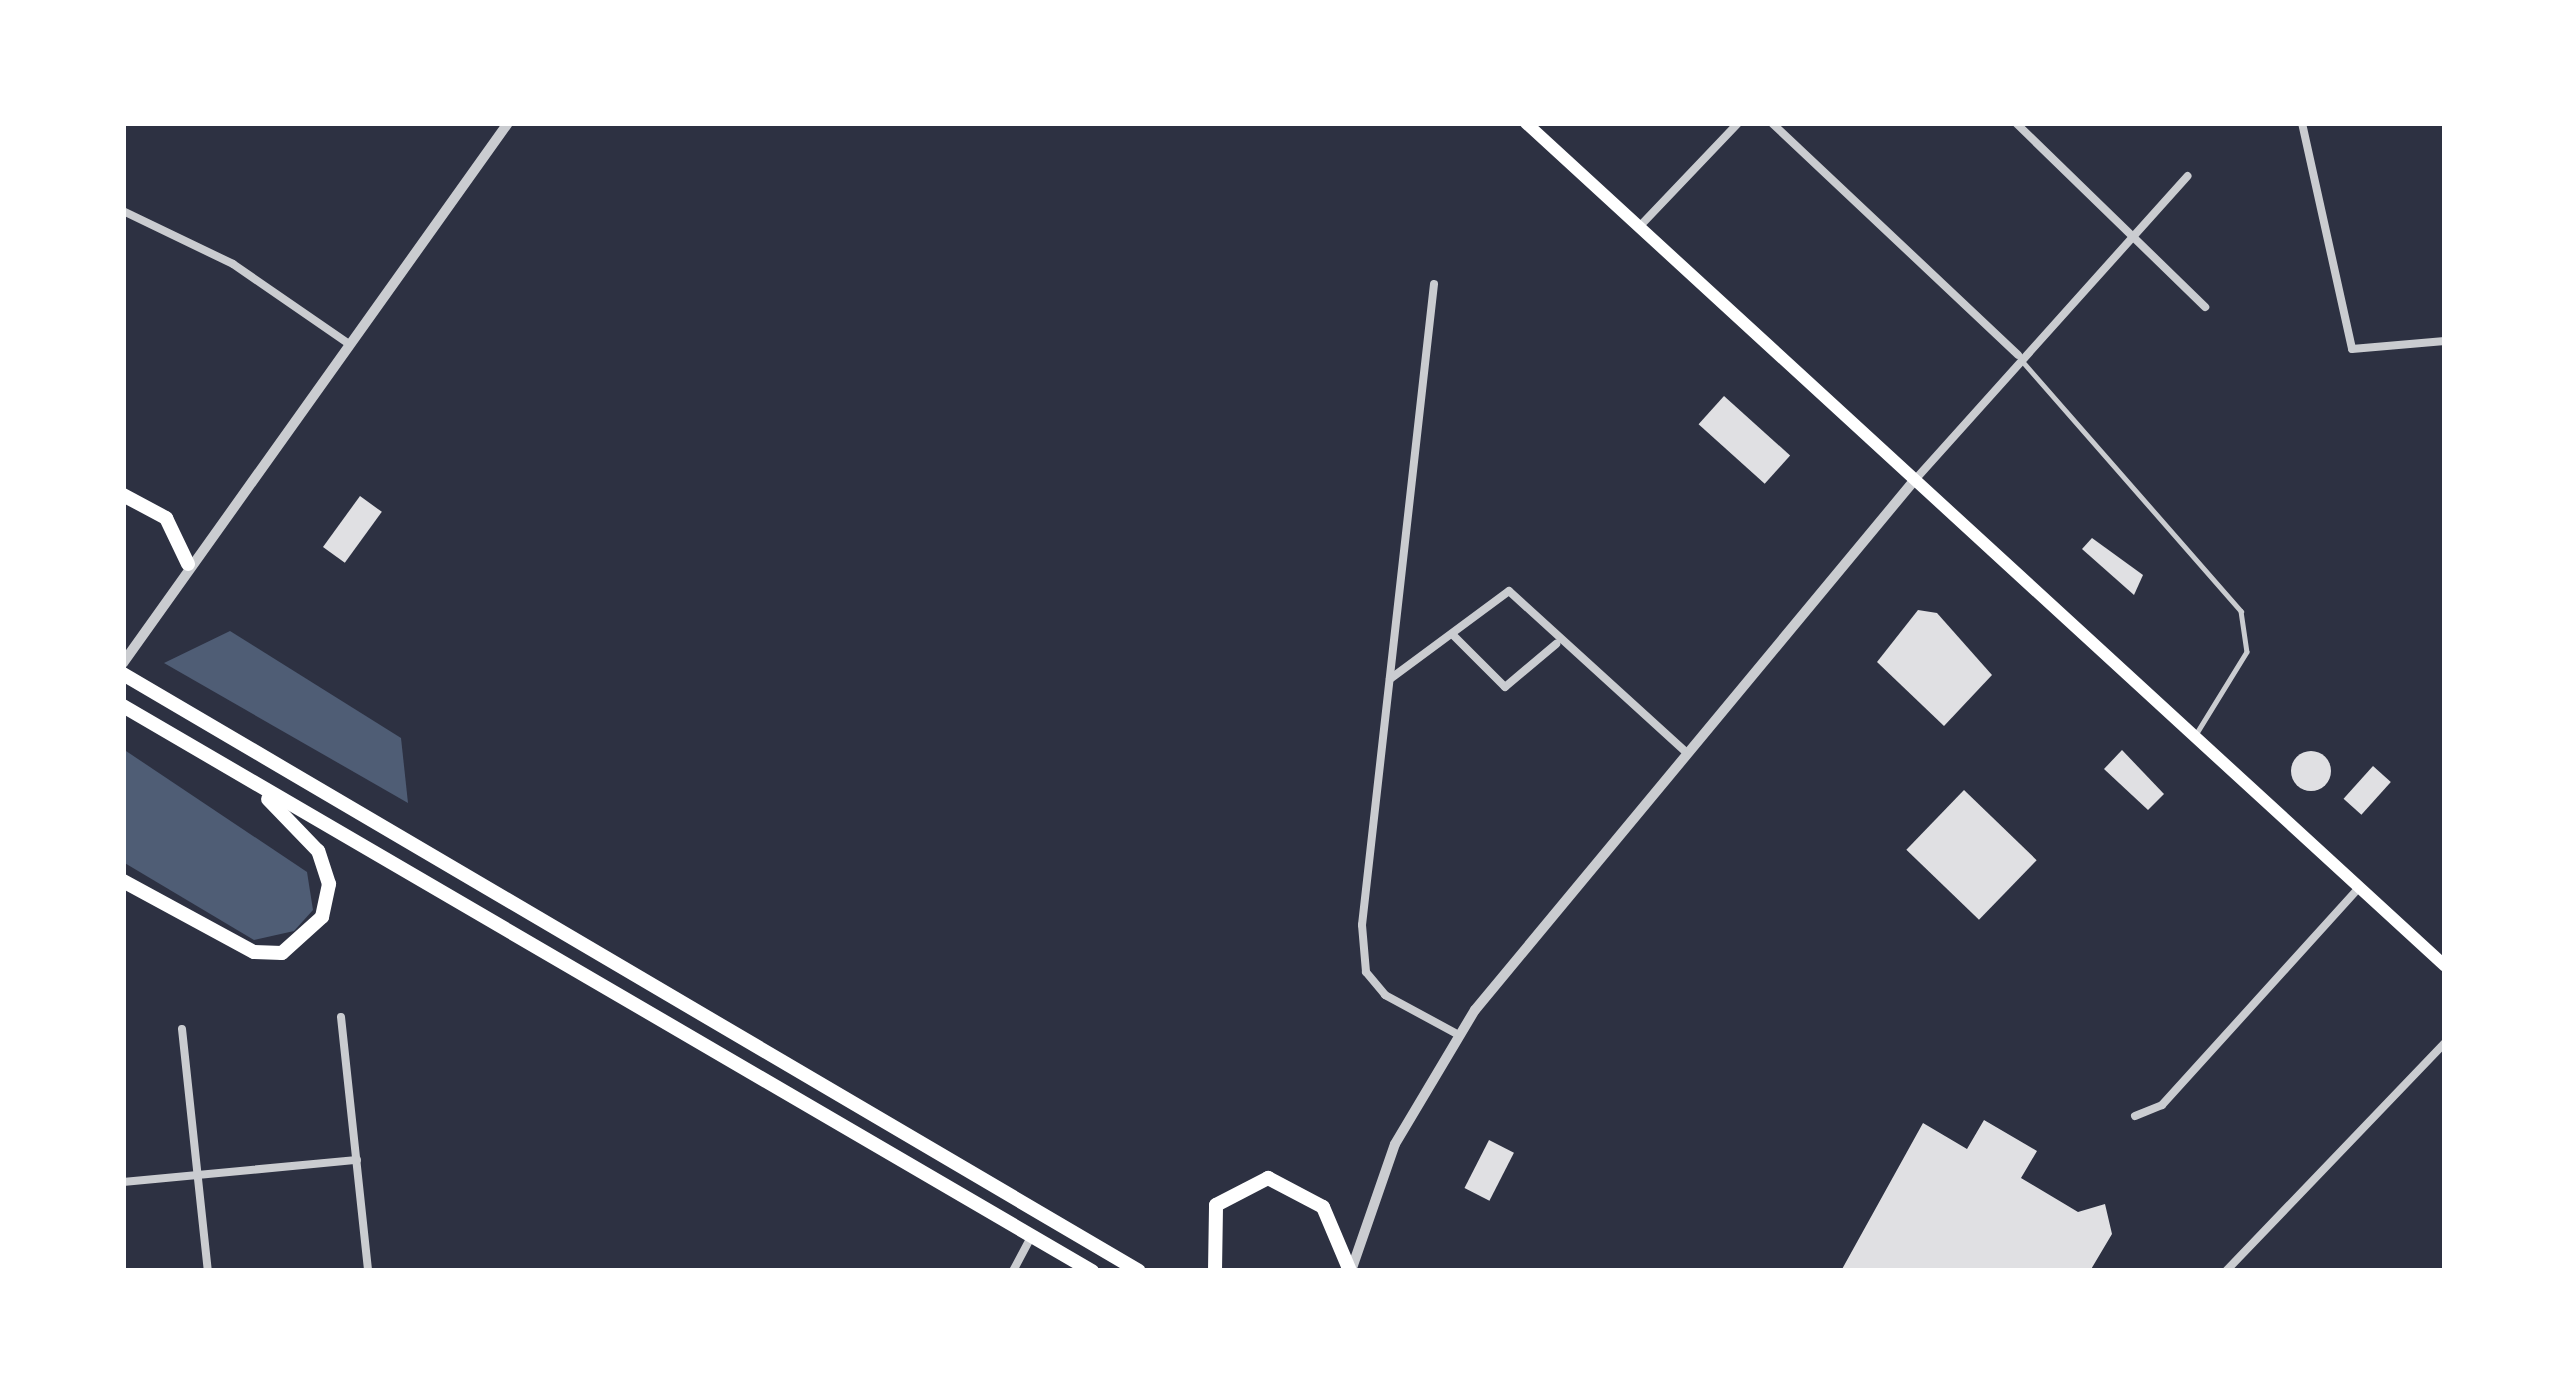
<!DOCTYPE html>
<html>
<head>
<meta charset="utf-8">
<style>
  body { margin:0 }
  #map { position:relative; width:2568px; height:1394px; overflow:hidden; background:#2d3142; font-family:Manrope,sans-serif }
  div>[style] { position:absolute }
  .water>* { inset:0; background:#4f5d75 }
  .building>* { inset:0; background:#e0e0e3; transform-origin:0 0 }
  .round { border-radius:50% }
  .service>* { height:4.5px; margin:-2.25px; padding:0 2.25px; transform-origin:2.25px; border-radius:2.25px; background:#caccd0 }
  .minor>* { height:8px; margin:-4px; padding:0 4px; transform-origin:4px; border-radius:4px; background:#caccd0 }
  .tertiary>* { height:10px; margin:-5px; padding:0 5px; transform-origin:5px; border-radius:5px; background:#caccd0 }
  .primary>* { height:12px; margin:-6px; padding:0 6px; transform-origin:6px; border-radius:6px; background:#fff }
  .trunk>* { height:14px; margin:-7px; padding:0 7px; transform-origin:7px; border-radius:7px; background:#fff }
  span { translate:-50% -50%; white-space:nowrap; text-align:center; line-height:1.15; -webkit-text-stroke:9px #fff; paint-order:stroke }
  .frame { position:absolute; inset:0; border:126px solid #fff; pointer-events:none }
</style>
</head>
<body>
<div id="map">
  <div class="water">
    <div style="clip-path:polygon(230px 631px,401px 738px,408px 803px,164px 663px)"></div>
    <div style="clip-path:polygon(123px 749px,307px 872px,313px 910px,294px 931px,254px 940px,123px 862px)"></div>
  </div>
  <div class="building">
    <div style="left:1724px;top:396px;width:89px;height:38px;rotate:42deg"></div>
    <div style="left:360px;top:496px;width:27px;height:63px;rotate:36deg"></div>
    <div style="clip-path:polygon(2092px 538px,2143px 575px,2134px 595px,2082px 549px)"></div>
    <div style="clip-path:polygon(1918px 610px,1937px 613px,1992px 675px,1944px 726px,1877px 662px)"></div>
    <div style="clip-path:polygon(2122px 750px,2164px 794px,2148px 810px,2104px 769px)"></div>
    <div class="round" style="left:2291px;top:751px;width:40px;height:40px"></div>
    <div style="left:2373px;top:766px;width:24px;height:44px;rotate:42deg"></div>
    <div style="left:1964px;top:790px;width:101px;height:83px;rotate:44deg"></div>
    <div style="clip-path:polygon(1984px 1120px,2037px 1151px,2021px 1178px,2078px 1212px,2105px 1204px,2112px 1234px,2090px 1271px,1841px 1271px,1923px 1123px,1967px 1149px)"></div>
    <div style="left:1489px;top:1140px;width:28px;height:54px;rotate:27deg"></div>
  </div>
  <div class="service">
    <div style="left:2024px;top:363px;width:330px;rotate:48.8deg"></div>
    <div style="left:2241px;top:611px;width:41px;rotate:81.7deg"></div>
    <div style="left:2247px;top:652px;width:97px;rotate:121.6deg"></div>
  </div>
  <div class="minor">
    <div style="left:1772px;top:123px;width:338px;rotate:43.3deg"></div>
    <div style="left:2016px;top:123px;width:264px;rotate:44.2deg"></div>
    <div style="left:2302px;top:123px;width:231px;rotate:77.5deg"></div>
    <div style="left:2352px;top:349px;width:93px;rotate:-4.9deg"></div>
    <div style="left:123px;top:211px;width:122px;rotate:25.7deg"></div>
    <div style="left:233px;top:264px;width:141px;rotate:34.6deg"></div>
    <div style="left:1640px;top:226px;width:142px;rotate:-46.4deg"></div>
    <div style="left:1434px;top:284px;width:645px;rotate:96.41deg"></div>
    <div style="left:1362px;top:925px;width:47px;rotate:85.1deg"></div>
    <div style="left:1366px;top:972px;width:30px;rotate:50deg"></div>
    <div style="left:1385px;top:995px;width:84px;rotate:28.4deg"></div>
    <div style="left:1913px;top:482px;width:411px;rotate:-48.1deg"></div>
    <div style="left:1452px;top:634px;width:75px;rotate:45deg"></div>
    <div style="left:1505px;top:687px;width:67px;rotate:-40.1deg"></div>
    <div style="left:1390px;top:679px;width:148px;rotate:-36.5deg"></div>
    <div style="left:1509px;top:591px;width:241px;rotate:42.3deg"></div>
    <div style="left:341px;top:1017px;width:255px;rotate:83.9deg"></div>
    <div style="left:182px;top:1029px;width:243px;rotate:83.9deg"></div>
    <div style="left:2135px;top:1116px;width:29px;rotate:-22deg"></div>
    <div style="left:2162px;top:1105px;width:292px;rotate:-47.8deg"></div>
    <div style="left:123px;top:1182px;width:235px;rotate:-5.4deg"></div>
    <div style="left:1013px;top:1271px;width:38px;rotate:-62deg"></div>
    <div style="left:2226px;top:1271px;width:316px;rotate:-46.2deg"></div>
  </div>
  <div class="tertiary">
    <div style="left:123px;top:663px;width:663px;rotate:-54.51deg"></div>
    <div style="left:1351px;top:1271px;width:134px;rotate:-70.9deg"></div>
    <div style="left:1395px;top:1144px;width:156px;rotate:-59.2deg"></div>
    <div style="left:1475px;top:1010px;width:685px;rotate:-50.33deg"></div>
  </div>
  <div class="primary">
    <div style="left:1526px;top:123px;width:1247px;rotate:42.53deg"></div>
  </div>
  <div class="trunk">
    <div style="left:123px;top:495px;width:49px;rotate:28.1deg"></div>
    <div style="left:166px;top:518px;width:51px;rotate:64.4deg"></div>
    <div style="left:123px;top:674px;width:1178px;rotate:30.44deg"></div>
    <div style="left:123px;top:706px;width:1122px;rotate:30.25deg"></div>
    <div style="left:123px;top:881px;width:149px;rotate:28.5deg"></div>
    <div style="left:254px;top:952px;width:28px;rotate:2deg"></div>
    <div style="left:282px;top:953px;width:54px;rotate:-42deg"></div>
    <div style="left:322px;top:917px;width:34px;rotate:-78deg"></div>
    <div style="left:329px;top:884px;width:35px;rotate:-108deg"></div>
    <div style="left:318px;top:851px;width:72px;rotate:-133.9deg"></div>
    <div style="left:1215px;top:1271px;width:66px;rotate:-89.1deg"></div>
    <div style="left:1216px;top:1205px;width:59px;rotate:-27.4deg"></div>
    <div style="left:1268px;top:1178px;width:62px;rotate:27.8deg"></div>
    <div style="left:1323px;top:1207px;width:69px;rotate:67.1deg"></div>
  </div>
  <div class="frame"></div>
</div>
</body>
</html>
